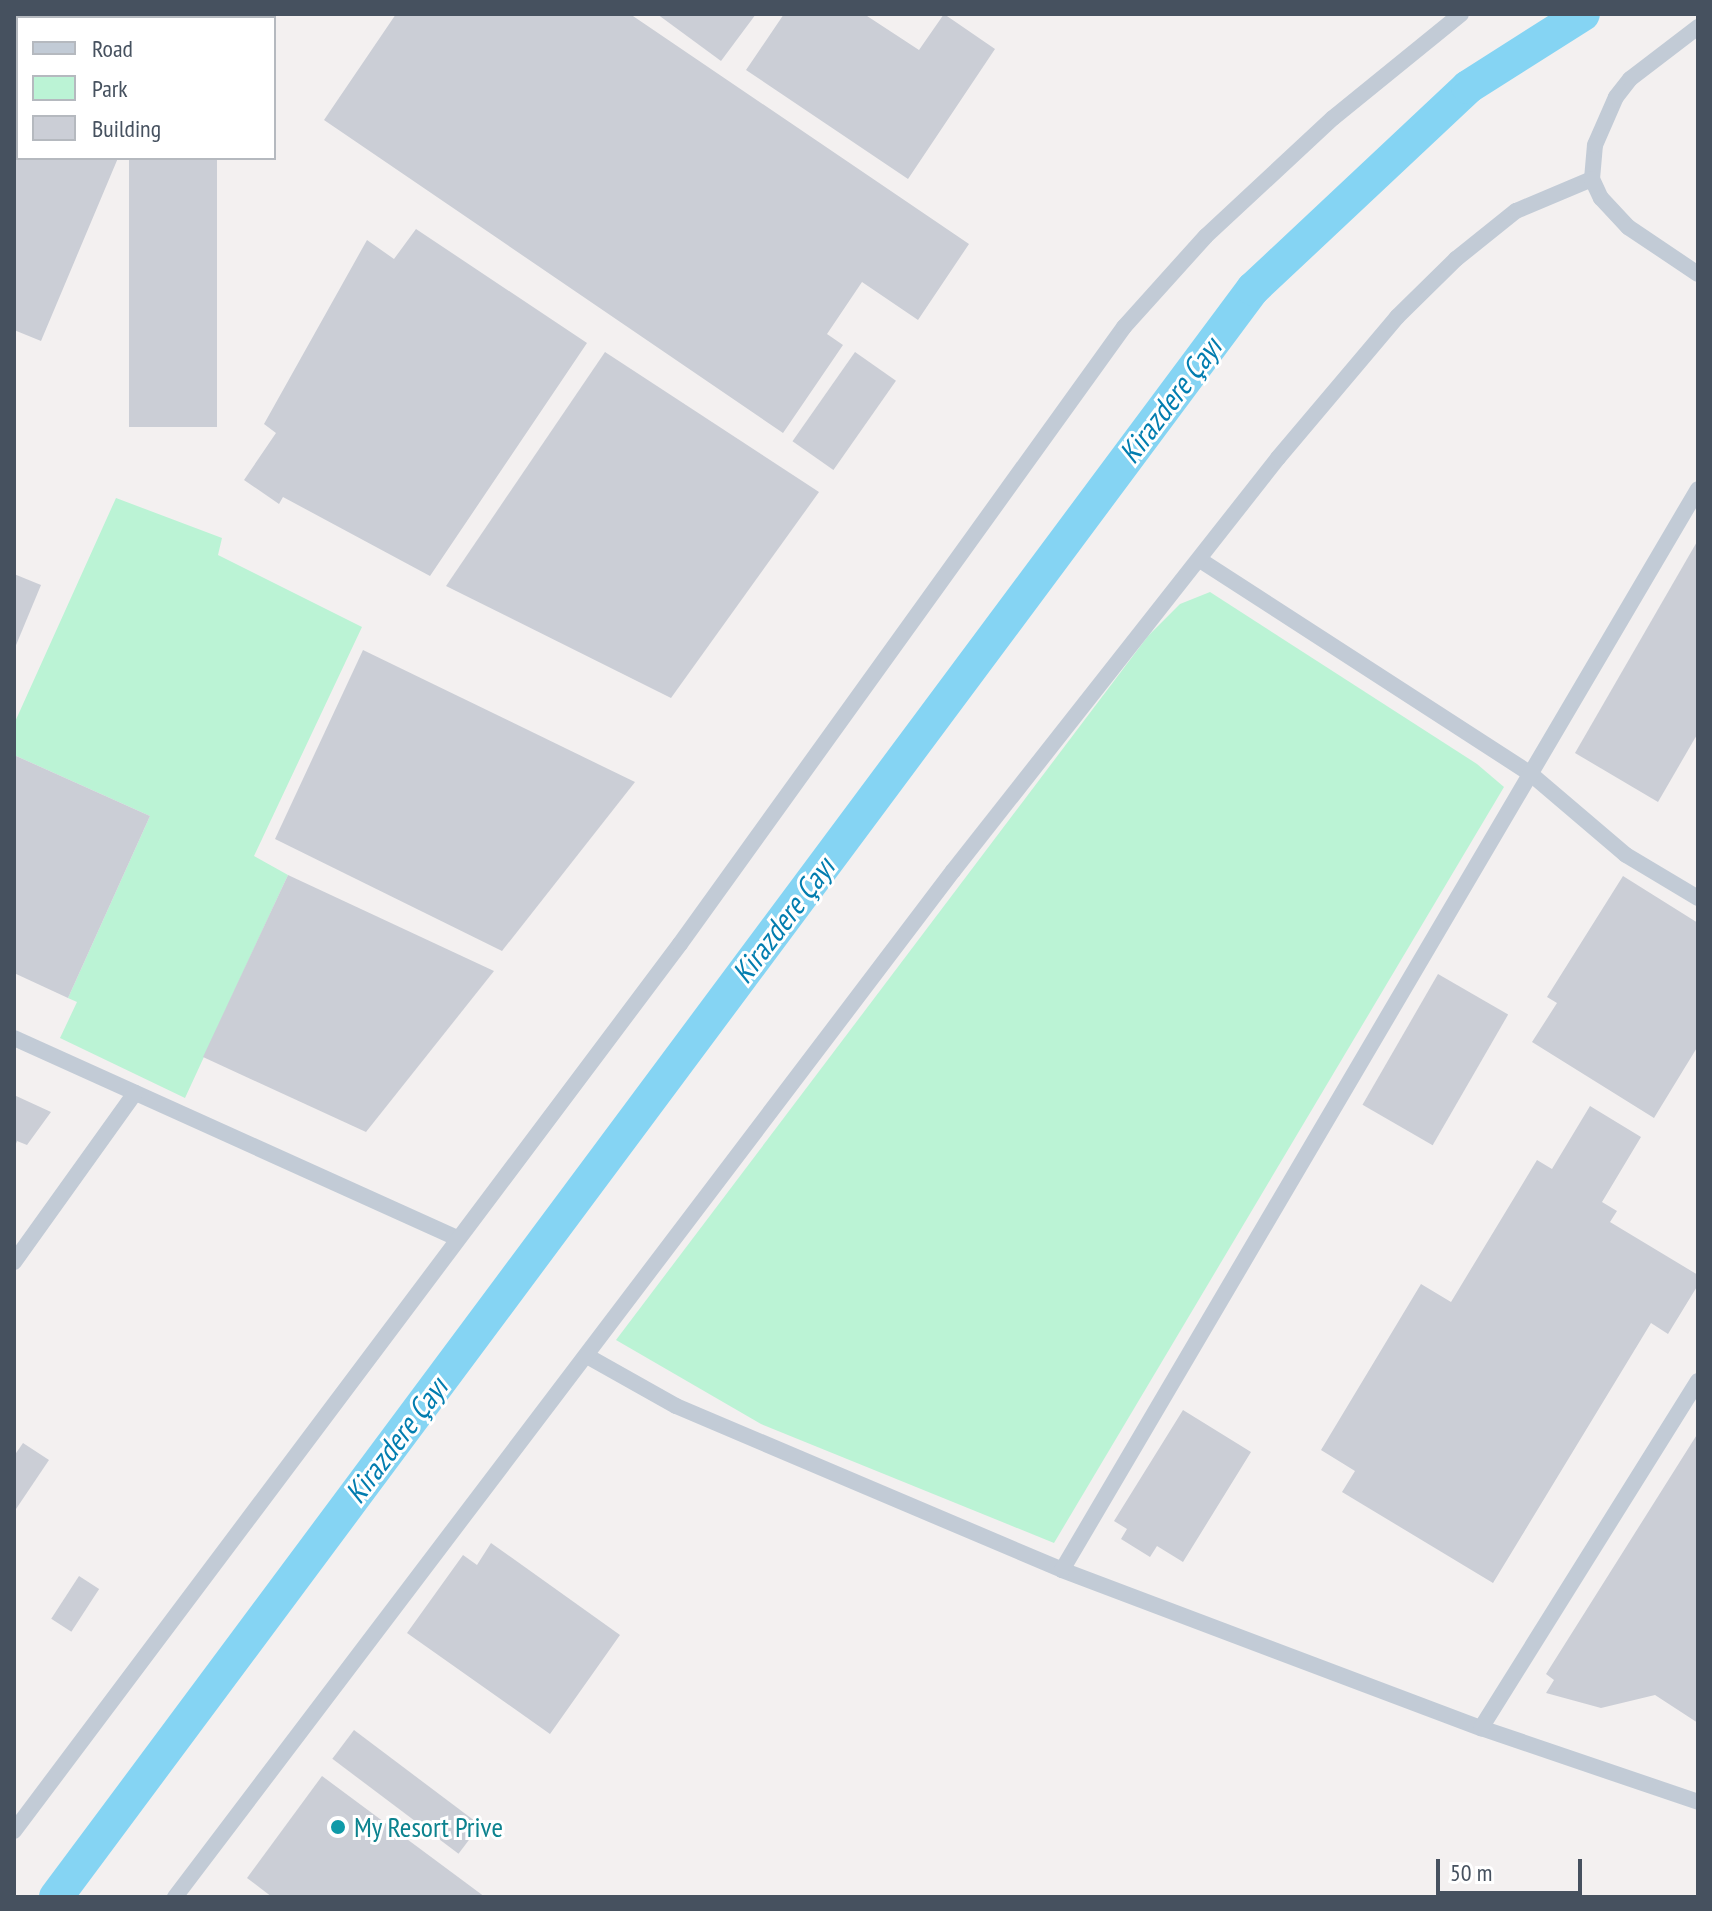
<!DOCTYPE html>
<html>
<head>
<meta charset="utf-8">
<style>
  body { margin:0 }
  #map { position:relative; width:1712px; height:1911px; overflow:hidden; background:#f3f0f0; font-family:"PT Sans Narrow",sans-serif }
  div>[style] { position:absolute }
  .green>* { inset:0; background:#bbf3d5 }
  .river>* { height:34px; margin:-17px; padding:0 17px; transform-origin:17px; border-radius:17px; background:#85d4f3 }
  .building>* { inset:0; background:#cbced6; transform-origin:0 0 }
  .minor>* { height:16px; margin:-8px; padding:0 8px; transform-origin:8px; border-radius:8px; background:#c2cbd6 }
  .dots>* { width:22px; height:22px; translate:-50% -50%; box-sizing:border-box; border:4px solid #fff; border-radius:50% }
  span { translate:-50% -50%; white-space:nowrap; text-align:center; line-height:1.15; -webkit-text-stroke:6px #fff; paint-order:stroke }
  .culture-label { font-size:28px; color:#0d838f }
  .left { translate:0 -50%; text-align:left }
  .water-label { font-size:30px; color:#027daf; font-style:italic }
  .frame { position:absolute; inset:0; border:16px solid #46515f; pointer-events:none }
  .legend { position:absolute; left:16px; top:16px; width:260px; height:144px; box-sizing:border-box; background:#fff; border:2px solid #b5b9bf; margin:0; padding:10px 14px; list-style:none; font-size:24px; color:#46515f }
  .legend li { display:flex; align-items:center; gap:16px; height:40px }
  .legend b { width:40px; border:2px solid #b5b9bf }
  .scale { position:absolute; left:1436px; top:1859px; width:146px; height:36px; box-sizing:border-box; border:4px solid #46515f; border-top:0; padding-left:10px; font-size:24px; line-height:28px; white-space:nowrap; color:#46515f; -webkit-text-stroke:6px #fff; paint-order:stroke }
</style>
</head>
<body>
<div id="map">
  <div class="green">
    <div style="clip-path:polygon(116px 498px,222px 538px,218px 555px,362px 627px,254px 856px,288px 875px,185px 1098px,60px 1038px,77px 1002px,68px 998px,150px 816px,14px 755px,14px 724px)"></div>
    <div style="clip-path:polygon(1210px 592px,1477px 764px,1504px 787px,1054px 1543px,761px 1424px,616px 1340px,1148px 636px,1180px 604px)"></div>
  </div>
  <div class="river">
    <div style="left:56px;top:1897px;width:2005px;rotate:-53.34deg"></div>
    <div style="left:1253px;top:289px;width:295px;rotate:-43.2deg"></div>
    <div style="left:1468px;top:87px;width:136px;rotate:-32.4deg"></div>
  </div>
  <div class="building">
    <div style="clip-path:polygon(14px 14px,179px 14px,18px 18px,18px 158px,118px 158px,41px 341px,14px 330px)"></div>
    <div style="clip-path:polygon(194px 14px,276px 14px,192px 18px)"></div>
    <div style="clip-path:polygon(396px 14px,630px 14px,969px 244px,918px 320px,862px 282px,827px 334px,843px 345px,783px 433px,324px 120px)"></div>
    <div style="clip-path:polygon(657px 14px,756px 14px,721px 61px)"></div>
    <div style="clip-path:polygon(784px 14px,864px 14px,919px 50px,944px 14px,995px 49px,908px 179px,746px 70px)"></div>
    <div style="left:129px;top:158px;width:88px;height:269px"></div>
    <div style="clip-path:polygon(416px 229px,587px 343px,430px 576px,283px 497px,279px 504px,244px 480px,276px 433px,264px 424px,367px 240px,394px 259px)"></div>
    <div style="clip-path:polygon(605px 352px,819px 492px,671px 698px,446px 586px)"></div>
    <div style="left:855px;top:352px;width:50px;height:109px;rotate:35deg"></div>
    <div style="clip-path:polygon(1698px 540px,1698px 733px,1658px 802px,1575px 753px)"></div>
    <div style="clip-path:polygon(14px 574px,41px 585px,14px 650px)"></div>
    <div style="clip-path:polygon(363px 650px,635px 782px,502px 951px,275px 839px)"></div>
    <div style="clip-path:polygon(14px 755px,150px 816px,68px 998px,14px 973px)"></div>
    <div style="clip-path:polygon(288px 875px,494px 971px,366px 1132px,203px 1057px)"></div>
    <div style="clip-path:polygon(1623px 876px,1698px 923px,1698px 1046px,1654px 1118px,1532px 1042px,1557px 1003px,1547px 997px)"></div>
    <div style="left:1438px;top:974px;width:81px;height:151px;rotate:30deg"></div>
    <div style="clip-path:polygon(14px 1095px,51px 1112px,27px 1145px,17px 1141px,14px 1149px)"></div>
    <div style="clip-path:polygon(1590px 1106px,1641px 1137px,1602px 1202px,1617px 1211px,1610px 1222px,1698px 1275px,1698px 1285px,1668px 1334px,1651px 1323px,1493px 1583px,1342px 1492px,1355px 1471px,1321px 1450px,1421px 1284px,1451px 1302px,1537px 1160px,1552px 1169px)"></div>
    <div style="clip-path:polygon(1183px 1410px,1251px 1452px,1183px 1562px,1157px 1546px,1150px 1557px,1121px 1539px,1127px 1529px,1114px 1521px)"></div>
    <div style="clip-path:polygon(1698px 1433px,1698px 1723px,1655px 1695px,1601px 1708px,1546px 1693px,1554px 1680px,1546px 1674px)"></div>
    <div style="clip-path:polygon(23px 1443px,49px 1460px,14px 1512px,14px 1456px)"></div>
    <div style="clip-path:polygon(491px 1543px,620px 1635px,550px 1734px,407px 1633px,463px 1555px,477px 1565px)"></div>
    <div style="left:79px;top:1576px;width:24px;height:51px;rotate:33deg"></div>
    <div style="left:354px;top:1730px;width:158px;height:36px;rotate:37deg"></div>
    <div style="clip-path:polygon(322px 1776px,485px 1897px,272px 1897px,247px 1878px)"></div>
  </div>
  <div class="minor">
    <div style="left:1592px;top:179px;width:34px;rotate:-85deg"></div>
    <div style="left:1595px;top:145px;width:52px;rotate:-66.4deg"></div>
    <div style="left:1616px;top:97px;width:23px;rotate:-52deg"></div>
    <div style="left:1630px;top:79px;width:86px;rotate:-37.4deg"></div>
    <div style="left:1200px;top:560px;width:396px;rotate:32.9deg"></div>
    <div style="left:1532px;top:775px;width:123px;rotate:40.4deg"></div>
    <div style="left:1626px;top:855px;width:84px;rotate:30.8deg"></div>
    <div style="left:14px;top:1038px;width:485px;rotate:24.3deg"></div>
    <div style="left:14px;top:1262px;width:208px;rotate:-54.4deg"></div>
    <div style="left:587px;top:1356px;width:102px;rotate:29.3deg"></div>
    <div style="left:676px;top:1406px;width:419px;rotate:23deg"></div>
    <div style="left:1062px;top:1570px;width:448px;rotate:20.7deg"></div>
    <div style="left:1481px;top:1728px;width:229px;rotate:18.8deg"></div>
    <div style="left:1062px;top:1570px;width:1254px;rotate:-59.53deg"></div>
    <div style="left:1481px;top:1728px;width:409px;rotate:-58deg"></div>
    <div style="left:14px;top:1831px;width:1109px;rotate:-53.1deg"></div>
    <div style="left:680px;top:944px;width:760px;rotate:-54.26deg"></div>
    <div style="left:1124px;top:327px;width:122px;rotate:-48deg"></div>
    <div style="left:1206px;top:236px;width:173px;rotate:-42.9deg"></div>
    <div style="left:1333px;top:118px;width:165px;rotate:-39.1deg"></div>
    <div style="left:175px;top:1897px;width:1288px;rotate:-52.83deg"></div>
    <div style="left:953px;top:871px;width:526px;rotate:-51.8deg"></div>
    <div style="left:1278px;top:458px;width:185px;rotate:-49.8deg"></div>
    <div style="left:1397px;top:317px;width:83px;rotate:-44.5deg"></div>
    <div style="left:1456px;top:259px;width:77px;rotate:-38.7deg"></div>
    <div style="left:1516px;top:211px;width:82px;rotate:-22.8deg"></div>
    <div style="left:1592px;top:179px;width:21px;rotate:65deg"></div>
    <div style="left:1601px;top:198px;width:40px;rotate:47deg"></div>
    <div style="left:1628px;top:227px;width:84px;rotate:33.9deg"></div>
  </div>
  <div class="dots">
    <div style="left:338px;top:1827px;background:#0f9aa8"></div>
  </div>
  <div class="culture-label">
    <span class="left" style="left:354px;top:1827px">My Resort Prive</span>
  </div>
  <div class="water-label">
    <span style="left:1170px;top:400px;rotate:-53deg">Kirazdere Çayı</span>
    <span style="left:783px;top:920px;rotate:-53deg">Kirazdere Çayı</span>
    <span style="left:396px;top:1440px;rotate:-53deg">Kirazdere Çayı</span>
  </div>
  <div class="frame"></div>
  <ul class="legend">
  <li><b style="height:10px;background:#c2cbd6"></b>Road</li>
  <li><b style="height:22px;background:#bbf3d5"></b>Park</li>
  <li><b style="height:22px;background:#cbced6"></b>Building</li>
  </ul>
  <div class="scale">50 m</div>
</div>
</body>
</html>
